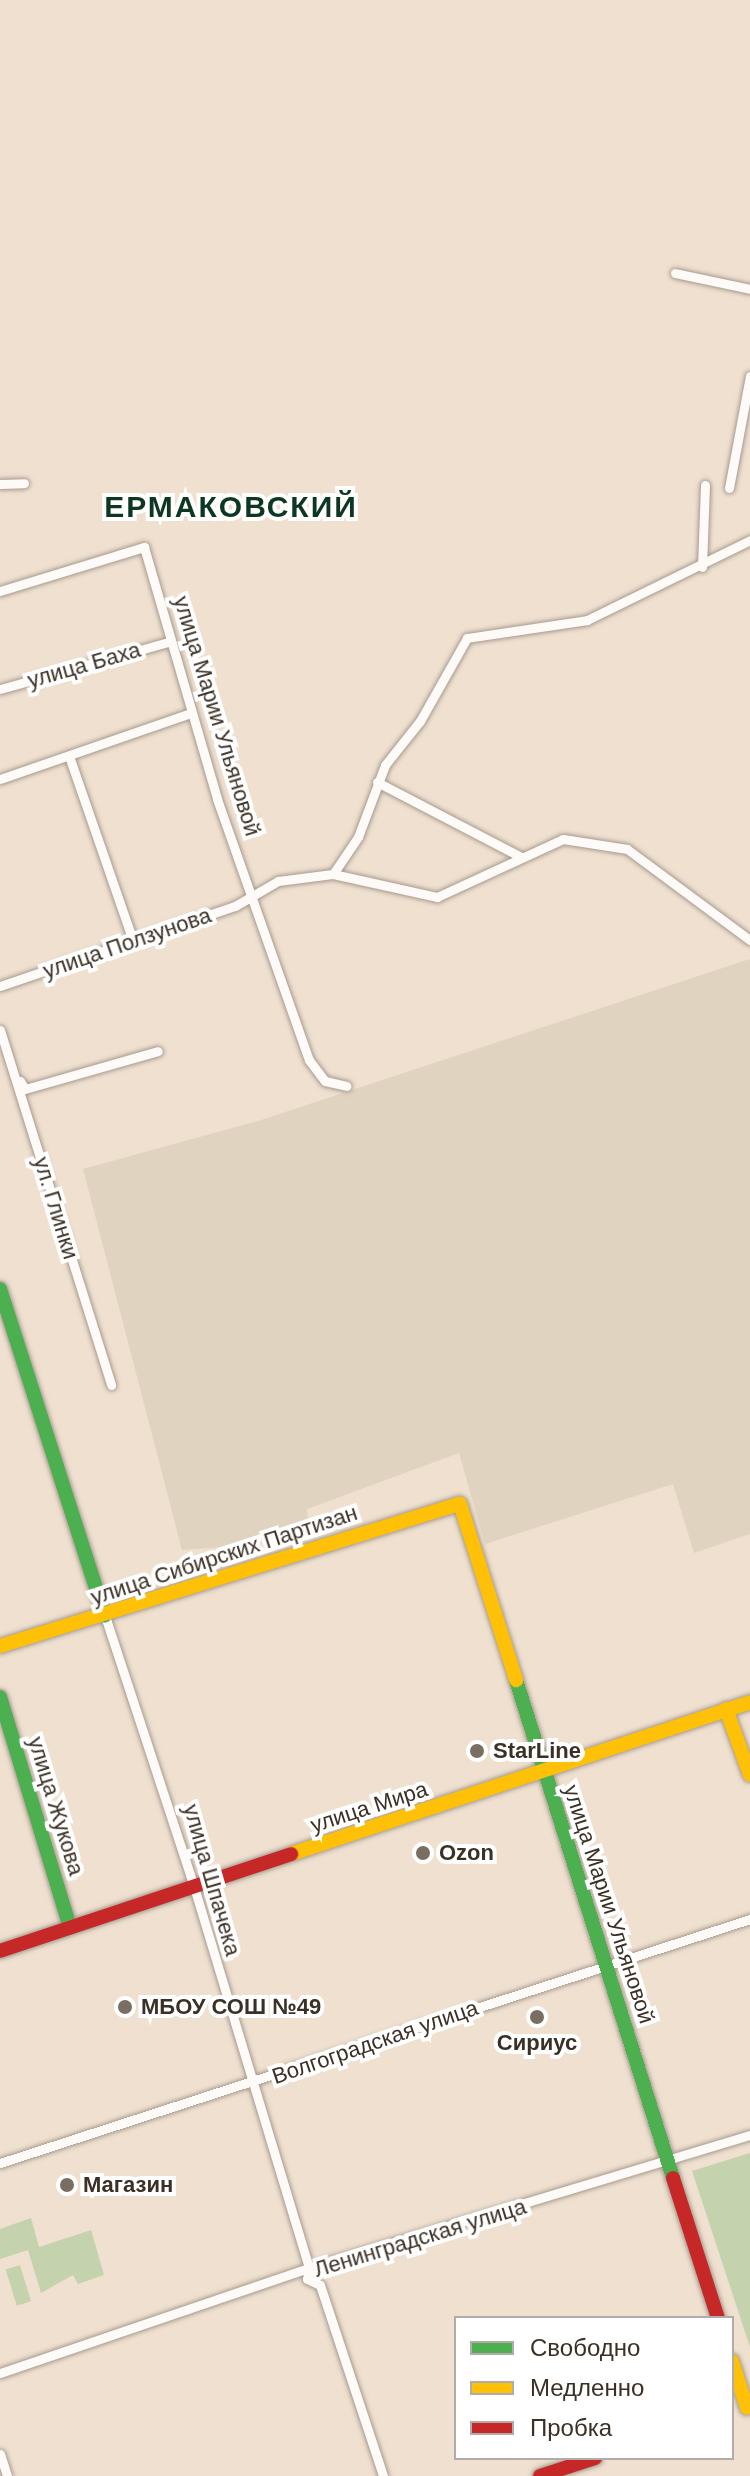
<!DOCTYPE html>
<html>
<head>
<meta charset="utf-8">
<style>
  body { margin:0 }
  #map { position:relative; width:750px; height:2476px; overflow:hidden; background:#efe0d0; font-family:Helvetica,sans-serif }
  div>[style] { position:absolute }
  .industrial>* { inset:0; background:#e0d3c0 }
  .green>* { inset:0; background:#c5d2ae; transform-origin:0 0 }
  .roads { filter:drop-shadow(0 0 2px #a79b8f) drop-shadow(0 0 2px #a79b8f) }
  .street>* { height:9px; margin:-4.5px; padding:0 4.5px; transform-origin:4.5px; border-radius:4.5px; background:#fdfaf8 }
  .fast>* { height:14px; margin:-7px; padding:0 7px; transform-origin:7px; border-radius:7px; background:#4caf50 }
  .slow>* { height:14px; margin:-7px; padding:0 7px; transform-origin:7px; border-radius:7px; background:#ffc107 }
  .jam>* { height:14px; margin:-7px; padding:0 7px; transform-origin:7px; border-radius:7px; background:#c62828 }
  .dots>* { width:22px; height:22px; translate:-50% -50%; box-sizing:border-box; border:4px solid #fff; border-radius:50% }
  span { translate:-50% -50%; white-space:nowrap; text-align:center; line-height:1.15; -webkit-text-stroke:8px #fff; paint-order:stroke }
  .street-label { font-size:22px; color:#3b3025 }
  .poi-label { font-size:22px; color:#3b3025; font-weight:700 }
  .left { translate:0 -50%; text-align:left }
  .district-label { font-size:30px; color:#0d3723; font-weight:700; letter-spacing:2px }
  .legend { position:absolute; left:454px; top:2316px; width:280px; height:144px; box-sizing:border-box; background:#fff; border:2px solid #b1aca8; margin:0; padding:10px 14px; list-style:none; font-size:24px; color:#3b3025 }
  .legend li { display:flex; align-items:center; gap:16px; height:40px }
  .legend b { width:40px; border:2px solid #b1aca8 }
</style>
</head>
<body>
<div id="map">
  <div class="industrial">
    <div style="clip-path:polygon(750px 959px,750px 1534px,694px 1553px,673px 1484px,485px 1544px,459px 1453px,307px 1509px,308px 1520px,226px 1547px,182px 1550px,83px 1169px,258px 1121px)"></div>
  </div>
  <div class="green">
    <div style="clip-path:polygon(750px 2153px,750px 2347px,692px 2171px)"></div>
    <div style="clip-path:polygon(31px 2218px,39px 2247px,91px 2230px,104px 2275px,78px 2284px,73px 2275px,41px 2293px,28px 2250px,0 2259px,0 2229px)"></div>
    <div style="left:20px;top:2265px;width:38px;height:15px;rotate:73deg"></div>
  </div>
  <div class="roads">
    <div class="street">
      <div style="left:675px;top:273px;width:77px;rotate:12deg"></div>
      <div style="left:0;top:484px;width:24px;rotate:-2deg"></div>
      <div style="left:729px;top:488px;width:114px;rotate:-79.4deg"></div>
      <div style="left:702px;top:567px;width:82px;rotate:-87.9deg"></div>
      <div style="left:0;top:591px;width:151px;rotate:-17deg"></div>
      <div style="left:144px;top:547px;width:262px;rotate:73.8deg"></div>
      <div style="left:217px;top:799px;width:277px;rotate:70.6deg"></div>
      <div style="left:309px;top:1060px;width:26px;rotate:53deg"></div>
      <div style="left:325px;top:1081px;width:22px;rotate:13deg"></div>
      <div style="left:0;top:689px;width:174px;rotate:-15.6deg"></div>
      <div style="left:69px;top:756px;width:196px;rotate:70.9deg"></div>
      <div style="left:0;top:779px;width:202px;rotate:-19.1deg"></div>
      <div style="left:377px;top:782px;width:162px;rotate:27.5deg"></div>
      <div style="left:333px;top:874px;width:45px;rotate:-56deg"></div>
      <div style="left:358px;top:837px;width:77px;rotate:-69.4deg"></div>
      <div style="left:385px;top:765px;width:56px;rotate:-51.5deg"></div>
      <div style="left:420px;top:721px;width:95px;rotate:-60.5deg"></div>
      <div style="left:467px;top:638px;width:121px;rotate:-8.5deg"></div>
      <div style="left:587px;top:620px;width:182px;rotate:-26.1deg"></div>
      <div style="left:0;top:986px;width:248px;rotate:-18.8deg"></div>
      <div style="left:235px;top:906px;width:50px;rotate:-30.2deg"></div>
      <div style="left:278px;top:881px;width:55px;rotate:-7.3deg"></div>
      <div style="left:333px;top:874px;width:107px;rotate:12.5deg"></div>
      <div style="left:437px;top:897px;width:139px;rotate:-24.7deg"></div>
      <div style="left:563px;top:839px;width:65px;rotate:8.9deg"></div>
      <div style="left:627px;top:849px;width:153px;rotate:36.5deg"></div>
      <div style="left:0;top:1030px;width:372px;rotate:72.6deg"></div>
      <div style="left:20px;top:1081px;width:9px;rotate:58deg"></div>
      <div style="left:25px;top:1089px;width:138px;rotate:-15.9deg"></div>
      <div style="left:105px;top:1616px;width:285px;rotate:71.8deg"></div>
      <div style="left:194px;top:1887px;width:398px;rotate:73.2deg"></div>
      <div style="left:309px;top:2268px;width:11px;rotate:100deg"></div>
      <div style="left:307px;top:2279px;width:14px;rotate:25deg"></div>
      <div style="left:320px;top:2285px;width:201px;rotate:71.7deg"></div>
      <div style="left:0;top:2163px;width:789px;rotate:-18.02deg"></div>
      <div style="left:0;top:2373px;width:326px;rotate:-18.8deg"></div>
      <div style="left:309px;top:2268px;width:461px;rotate:-16.8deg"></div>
      <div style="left:0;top:2454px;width:23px;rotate:72deg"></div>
    </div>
    <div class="fast">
      <div style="left:0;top:1289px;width:343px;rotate:72.2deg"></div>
      <div style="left:516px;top:1680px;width:522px;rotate:72.5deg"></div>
      <div style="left:0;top:1697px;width:241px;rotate:73.1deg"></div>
    </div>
    <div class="slow">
      <div style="left:0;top:1646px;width:481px;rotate:-17.2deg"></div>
      <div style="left:460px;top:1504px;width:185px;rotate:72.3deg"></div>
      <div style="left:726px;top:1709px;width:70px;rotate:70deg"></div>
      <div style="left:291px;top:1854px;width:484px;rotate:-18.3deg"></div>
      <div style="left:732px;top:2361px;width:49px;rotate:72.3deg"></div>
    </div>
    <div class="jam">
      <div style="left:0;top:1951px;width:307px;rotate:-18.4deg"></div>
      <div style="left:673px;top:2178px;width:147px;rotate:72.2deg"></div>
      <div style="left:540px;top:2476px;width:58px;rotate:-18.1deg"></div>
    </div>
  </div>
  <div class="dots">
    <div style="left:477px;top:1751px;background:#7a6e61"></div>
    <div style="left:423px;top:1853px;background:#7a6e61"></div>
    <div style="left:125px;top:2007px;background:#7a6e61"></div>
    <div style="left:537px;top:2017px;background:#7a6e61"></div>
    <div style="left:67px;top:2185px;background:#7a6e61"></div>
  </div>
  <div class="street-label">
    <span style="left:84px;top:665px;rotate:-16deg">улица Баха</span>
    <span style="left:217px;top:716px;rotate:73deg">улица Марии Ульяновой</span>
    <span style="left:127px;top:943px;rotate:-19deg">улица Ползунова</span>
    <span style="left:56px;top:1208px;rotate:73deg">ул. Глинки</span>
    <span style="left:224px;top:1555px;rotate:-18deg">улица Сибирских Партизан</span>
    <span style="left:56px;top:1806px;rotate:73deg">улица Жукова</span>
    <span style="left:369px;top:1807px;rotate:-18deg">улица Мира</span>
    <span style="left:212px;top:1880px;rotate:74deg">улица Шпачека</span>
    <span style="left:609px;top:1904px;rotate:72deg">улица Марии Ульяновой</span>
    <span style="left:375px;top:2042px;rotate:-19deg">Волгоградская улица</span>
    <span style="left:420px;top:2238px;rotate:-17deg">Ленинградская улица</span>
  </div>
  <div class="poi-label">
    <span class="left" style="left:493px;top:1751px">StarLine</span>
    <span class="left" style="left:439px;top:1853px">Ozon</span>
    <span class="left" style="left:141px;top:2007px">МБОУ СОШ №49</span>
    <span style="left:537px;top:2043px">Сириус</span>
    <span class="left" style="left:83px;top:2185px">Магазин</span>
  </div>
  <div class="district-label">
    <span style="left:231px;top:507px">ЕРМАКОВСКИЙ</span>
  </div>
  <ul class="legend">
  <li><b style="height:10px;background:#4caf50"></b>Свободно</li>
  <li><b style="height:10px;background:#ffc107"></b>Медленно</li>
  <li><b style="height:10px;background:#c62828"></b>Пробка</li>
  </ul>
</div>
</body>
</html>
